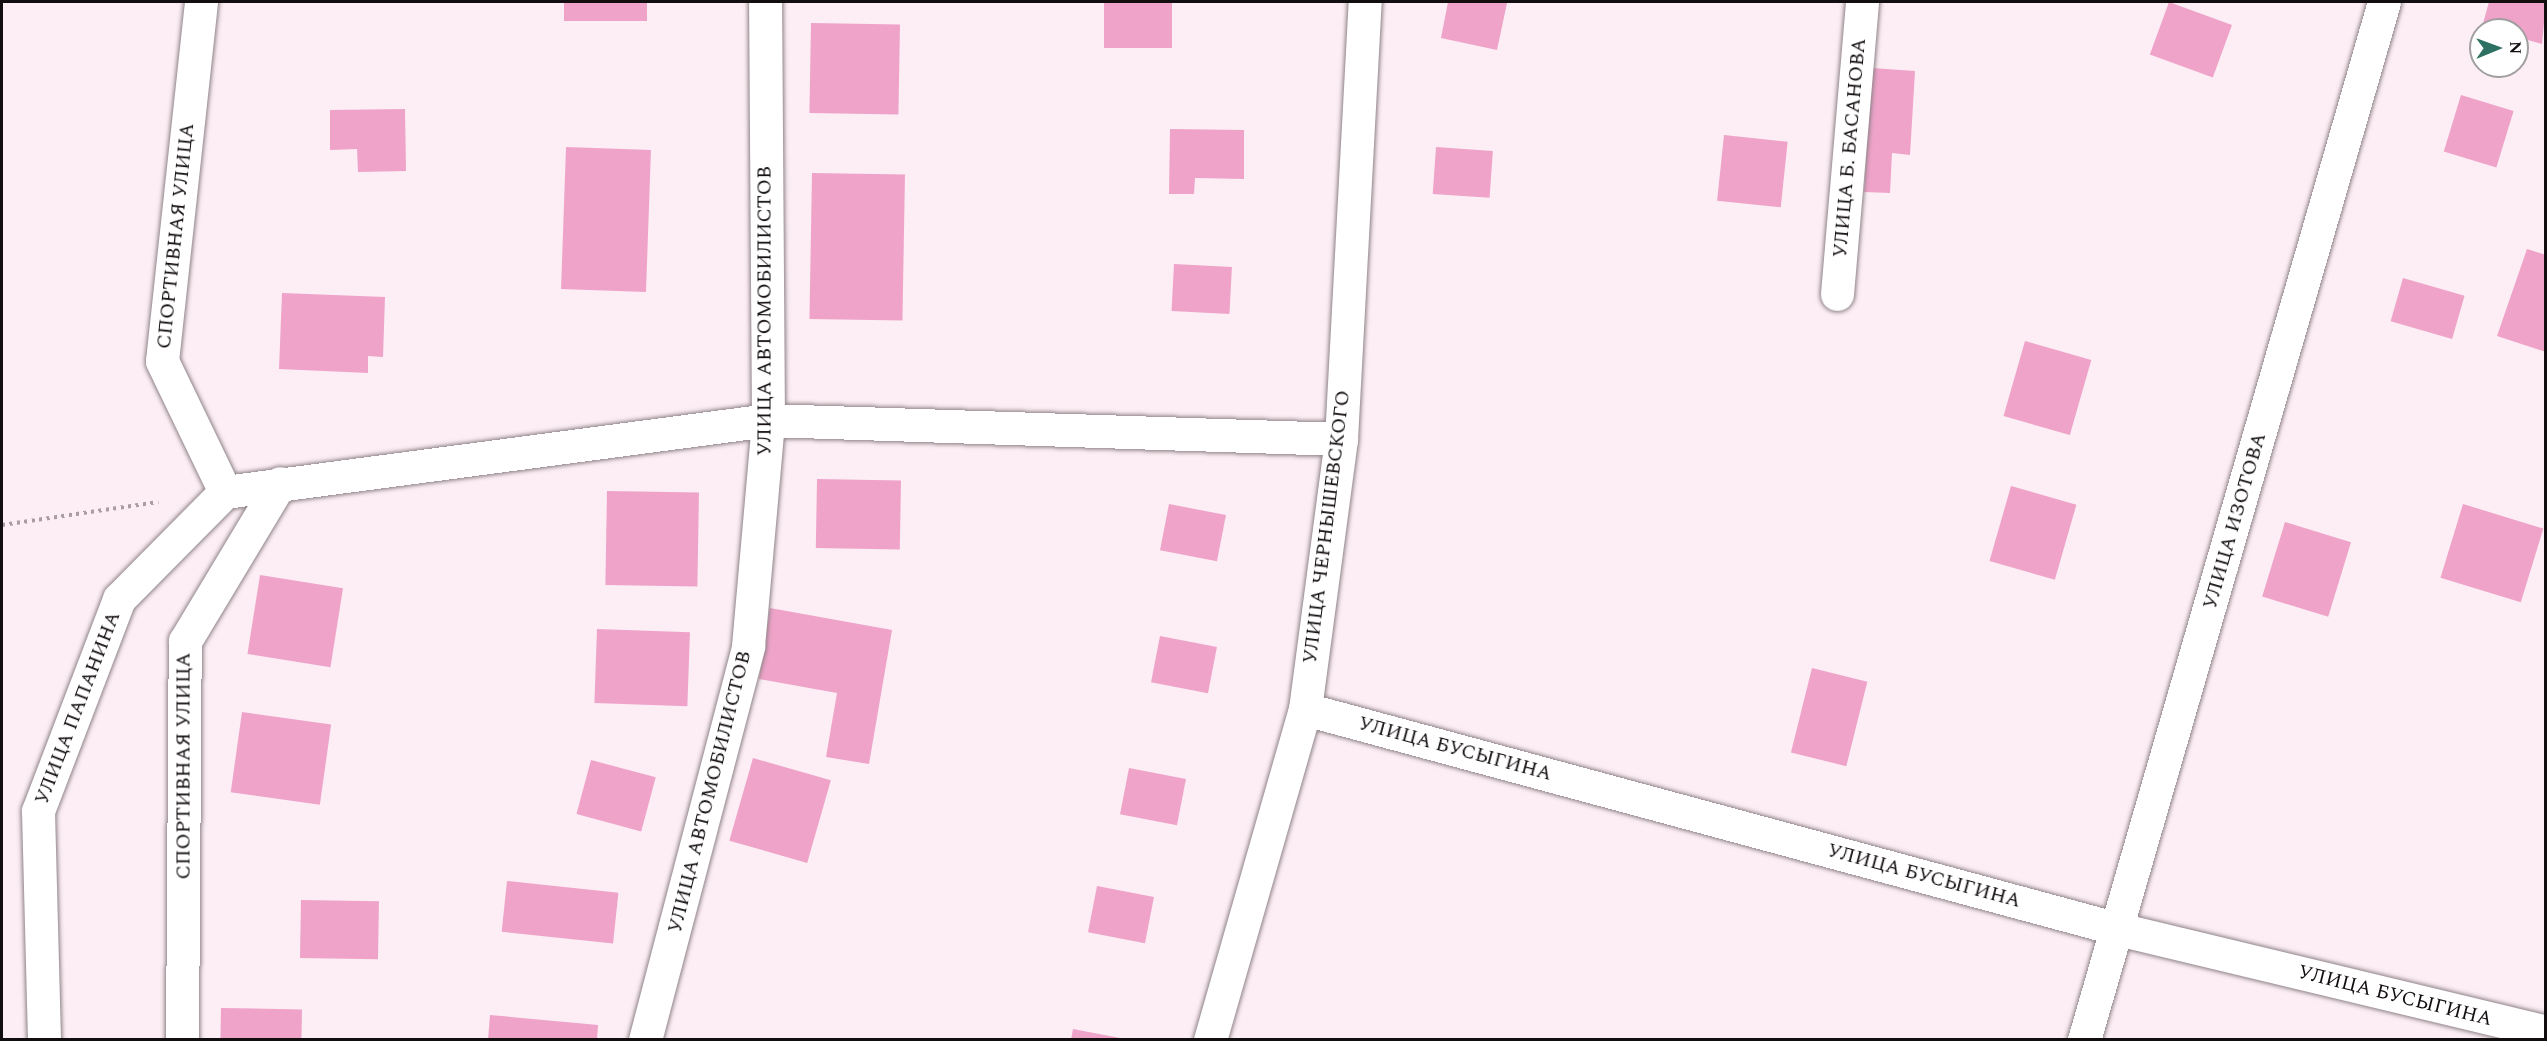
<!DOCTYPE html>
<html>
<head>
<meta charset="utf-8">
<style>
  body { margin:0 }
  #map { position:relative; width:2547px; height:1041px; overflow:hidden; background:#fceef4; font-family:Spectral,serif }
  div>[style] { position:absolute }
  .building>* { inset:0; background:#efa3c9; transform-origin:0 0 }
  .path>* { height:4px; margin-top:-2px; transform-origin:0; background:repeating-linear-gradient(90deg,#a89da1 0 3px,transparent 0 7.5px) }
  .roads { filter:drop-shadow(0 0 2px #8f8389) drop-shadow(0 0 2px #8f8389) }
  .minor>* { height:33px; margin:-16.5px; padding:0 16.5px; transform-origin:16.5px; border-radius:16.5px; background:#fff }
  span { translate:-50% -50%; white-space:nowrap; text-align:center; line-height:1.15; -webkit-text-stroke:5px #fff; paint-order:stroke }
  .street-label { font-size:20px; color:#120d0f }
  .frame { position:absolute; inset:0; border:3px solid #120d0f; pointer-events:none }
  .north { position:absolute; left:2469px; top:18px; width:60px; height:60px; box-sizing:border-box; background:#fff; border:2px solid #a09e9f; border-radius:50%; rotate:89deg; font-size:16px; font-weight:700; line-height:24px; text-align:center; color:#120d0f }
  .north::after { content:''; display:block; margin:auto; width:21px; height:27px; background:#2e7163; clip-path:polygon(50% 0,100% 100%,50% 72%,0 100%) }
</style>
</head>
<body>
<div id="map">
  <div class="building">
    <div style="left:564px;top:2px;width:83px;height:19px"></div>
    <div style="left:1104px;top:2px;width:68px;height:46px"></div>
    <div style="clip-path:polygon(1448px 2px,1507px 3px,1497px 50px,1441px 38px)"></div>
    <div style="left:2169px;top:2px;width:67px;height:56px;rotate:20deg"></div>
    <div style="clip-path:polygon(2489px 2px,2546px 2px,2542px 44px,2517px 37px,2517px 30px,2482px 27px)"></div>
    <div style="left:811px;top:23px;width:89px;height:90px;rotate:1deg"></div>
    <div style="clip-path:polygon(1872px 68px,1915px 71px,1910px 155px,1892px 153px,1890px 193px,1864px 192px)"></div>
    <div style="left:2461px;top:95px;width:55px;height:59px;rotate:17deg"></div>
    <div style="clip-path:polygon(405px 109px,406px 171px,358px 172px,357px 149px,330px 150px,330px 110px)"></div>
    <div style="clip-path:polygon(1170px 129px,1244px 130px,1244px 179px,1195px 178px,1194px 194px,1169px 194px)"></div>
    <div style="left:1724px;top:135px;width:64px;height:66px;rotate:6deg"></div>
    <div style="left:566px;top:147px;width:85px;height:142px;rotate:2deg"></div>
    <div style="left:1436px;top:147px;width:57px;height:47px;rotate:4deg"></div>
    <div style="left:812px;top:173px;width:93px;height:146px;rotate:1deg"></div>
    <div style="clip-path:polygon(2527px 249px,2546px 255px,2546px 352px,2497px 336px)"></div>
    <div style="left:1174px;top:264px;width:58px;height:47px;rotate:3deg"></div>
    <div style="left:2403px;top:278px;width:64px;height:45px;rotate:16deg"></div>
    <div style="clip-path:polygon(282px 293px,385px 297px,383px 357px,368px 356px,368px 373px,279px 369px)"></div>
    <div style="left:2025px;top:341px;width:69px;height:78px;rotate:16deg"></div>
    <div style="left:817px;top:479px;width:84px;height:69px;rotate:1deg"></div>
    <div style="left:2011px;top:486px;width:68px;height:78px;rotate:16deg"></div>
    <div style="left:607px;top:491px;width:92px;height:94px;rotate:1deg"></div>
    <div style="left:1169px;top:504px;width:58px;height:47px;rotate:11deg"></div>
    <div style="left:2463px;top:504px;width:84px;height:77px;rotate:17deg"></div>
    <div style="left:2285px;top:522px;width:69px;height:78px;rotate:17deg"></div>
    <div style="left:260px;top:575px;width:84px;height:80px;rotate:9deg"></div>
    <div style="clip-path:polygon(770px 608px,892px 630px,869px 764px,826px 757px,837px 693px,759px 679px)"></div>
    <div style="left:597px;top:629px;width:93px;height:74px;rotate:2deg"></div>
    <div style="left:1160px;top:636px;width:58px;height:47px;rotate:11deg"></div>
    <div style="left:1812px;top:668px;width:57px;height:87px;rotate:14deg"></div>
    <div style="left:242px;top:712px;width:90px;height:81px;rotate:8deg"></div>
    <div style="left:753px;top:758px;width:81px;height:86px;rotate:16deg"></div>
    <div style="left:591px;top:760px;width:67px;height:56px;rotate:15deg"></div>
    <div style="left:1129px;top:768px;width:58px;height:47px;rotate:11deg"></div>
    <div style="left:507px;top:881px;width:112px;height:51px;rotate:6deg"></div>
    <div style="left:1097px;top:886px;width:58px;height:47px;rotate:11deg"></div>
    <div style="left:301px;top:900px;width:78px;height:58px;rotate:1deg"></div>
    <div style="left:221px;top:1008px;width:81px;height:32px;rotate:1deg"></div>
    <div style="clip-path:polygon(490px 1015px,598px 1025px,597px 1040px,488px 1040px)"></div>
    <div style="clip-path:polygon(1073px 1029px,1120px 1038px,1120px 1040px,1071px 1040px)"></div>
  </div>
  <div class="path">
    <div style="left:2px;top:525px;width:158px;rotate:-8.4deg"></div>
  </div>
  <div class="roads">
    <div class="minor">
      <div style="left:201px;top:2px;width:361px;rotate:96.2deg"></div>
      <div style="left:162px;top:361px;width:145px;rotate:64.3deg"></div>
      <div style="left:1837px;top:294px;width:293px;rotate:-85.1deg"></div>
      <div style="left:225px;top:492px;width:548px;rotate:-7.55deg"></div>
      <div style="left:768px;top:420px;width:573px;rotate:1.9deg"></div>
      <div style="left:1305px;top:709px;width:842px;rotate:15.14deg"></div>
      <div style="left:2118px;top:929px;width:440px;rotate:13.5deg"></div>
      <div style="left:44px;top:1040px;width:229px;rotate:-91.5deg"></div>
      <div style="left:38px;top:811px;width:227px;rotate:-69.1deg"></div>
      <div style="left:119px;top:599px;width:151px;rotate:-45.3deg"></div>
      <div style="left:182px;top:1040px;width:399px;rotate:-89.6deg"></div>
      <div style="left:185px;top:641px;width:184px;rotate:-59deg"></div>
      <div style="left:645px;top:1040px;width:407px;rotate:-75.3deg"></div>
      <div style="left:748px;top:646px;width:227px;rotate:-84.9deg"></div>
      <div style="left:768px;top:420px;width:418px;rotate:-90.4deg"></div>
      <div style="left:1210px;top:1040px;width:344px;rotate:-74deg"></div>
      <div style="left:1305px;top:709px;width:272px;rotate:-82.4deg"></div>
      <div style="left:1341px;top:439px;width:438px;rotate:-86.9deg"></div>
      <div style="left:2084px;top:1040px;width:1080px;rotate:-73.88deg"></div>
    </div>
  </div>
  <div class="street-label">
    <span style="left:1850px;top:148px;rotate:-85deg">УЛИЦА Б. БАСАНОВА</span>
    <span style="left:176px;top:236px;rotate:-84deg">СПОРТИВНАЯ УЛИЦА</span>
    <span style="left:765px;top:311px;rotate:-90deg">УЛИЦА АВТОМОБИЛИСТОВ</span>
    <span style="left:2235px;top:521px;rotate:-74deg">УЛИЦА ИЗОТОВА</span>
    <span style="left:1327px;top:527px;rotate:-83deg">УЛИЦА ЧЕРНЫШЕВСКОГО</span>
    <span style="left:78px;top:708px;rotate:-69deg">УЛИЦА ПАПАНИНА</span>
    <span style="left:1455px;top:749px;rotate:15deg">УЛИЦА БУСЫГИНА</span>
    <span style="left:184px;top:766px;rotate:-90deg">СПОРТИВНАЯ УЛИЦА</span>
    <span style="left:710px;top:792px;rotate:-76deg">УЛИЦА АВТОМОБИЛИСТОВ</span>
    <span style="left:1924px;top:876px;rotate:15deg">УЛИЦА БУСЫГИНА</span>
    <span style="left:2395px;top:996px;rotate:14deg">УЛИЦА БУСЫГИНА</span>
  </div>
  <div class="frame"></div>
  <div class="north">N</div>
</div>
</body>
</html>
